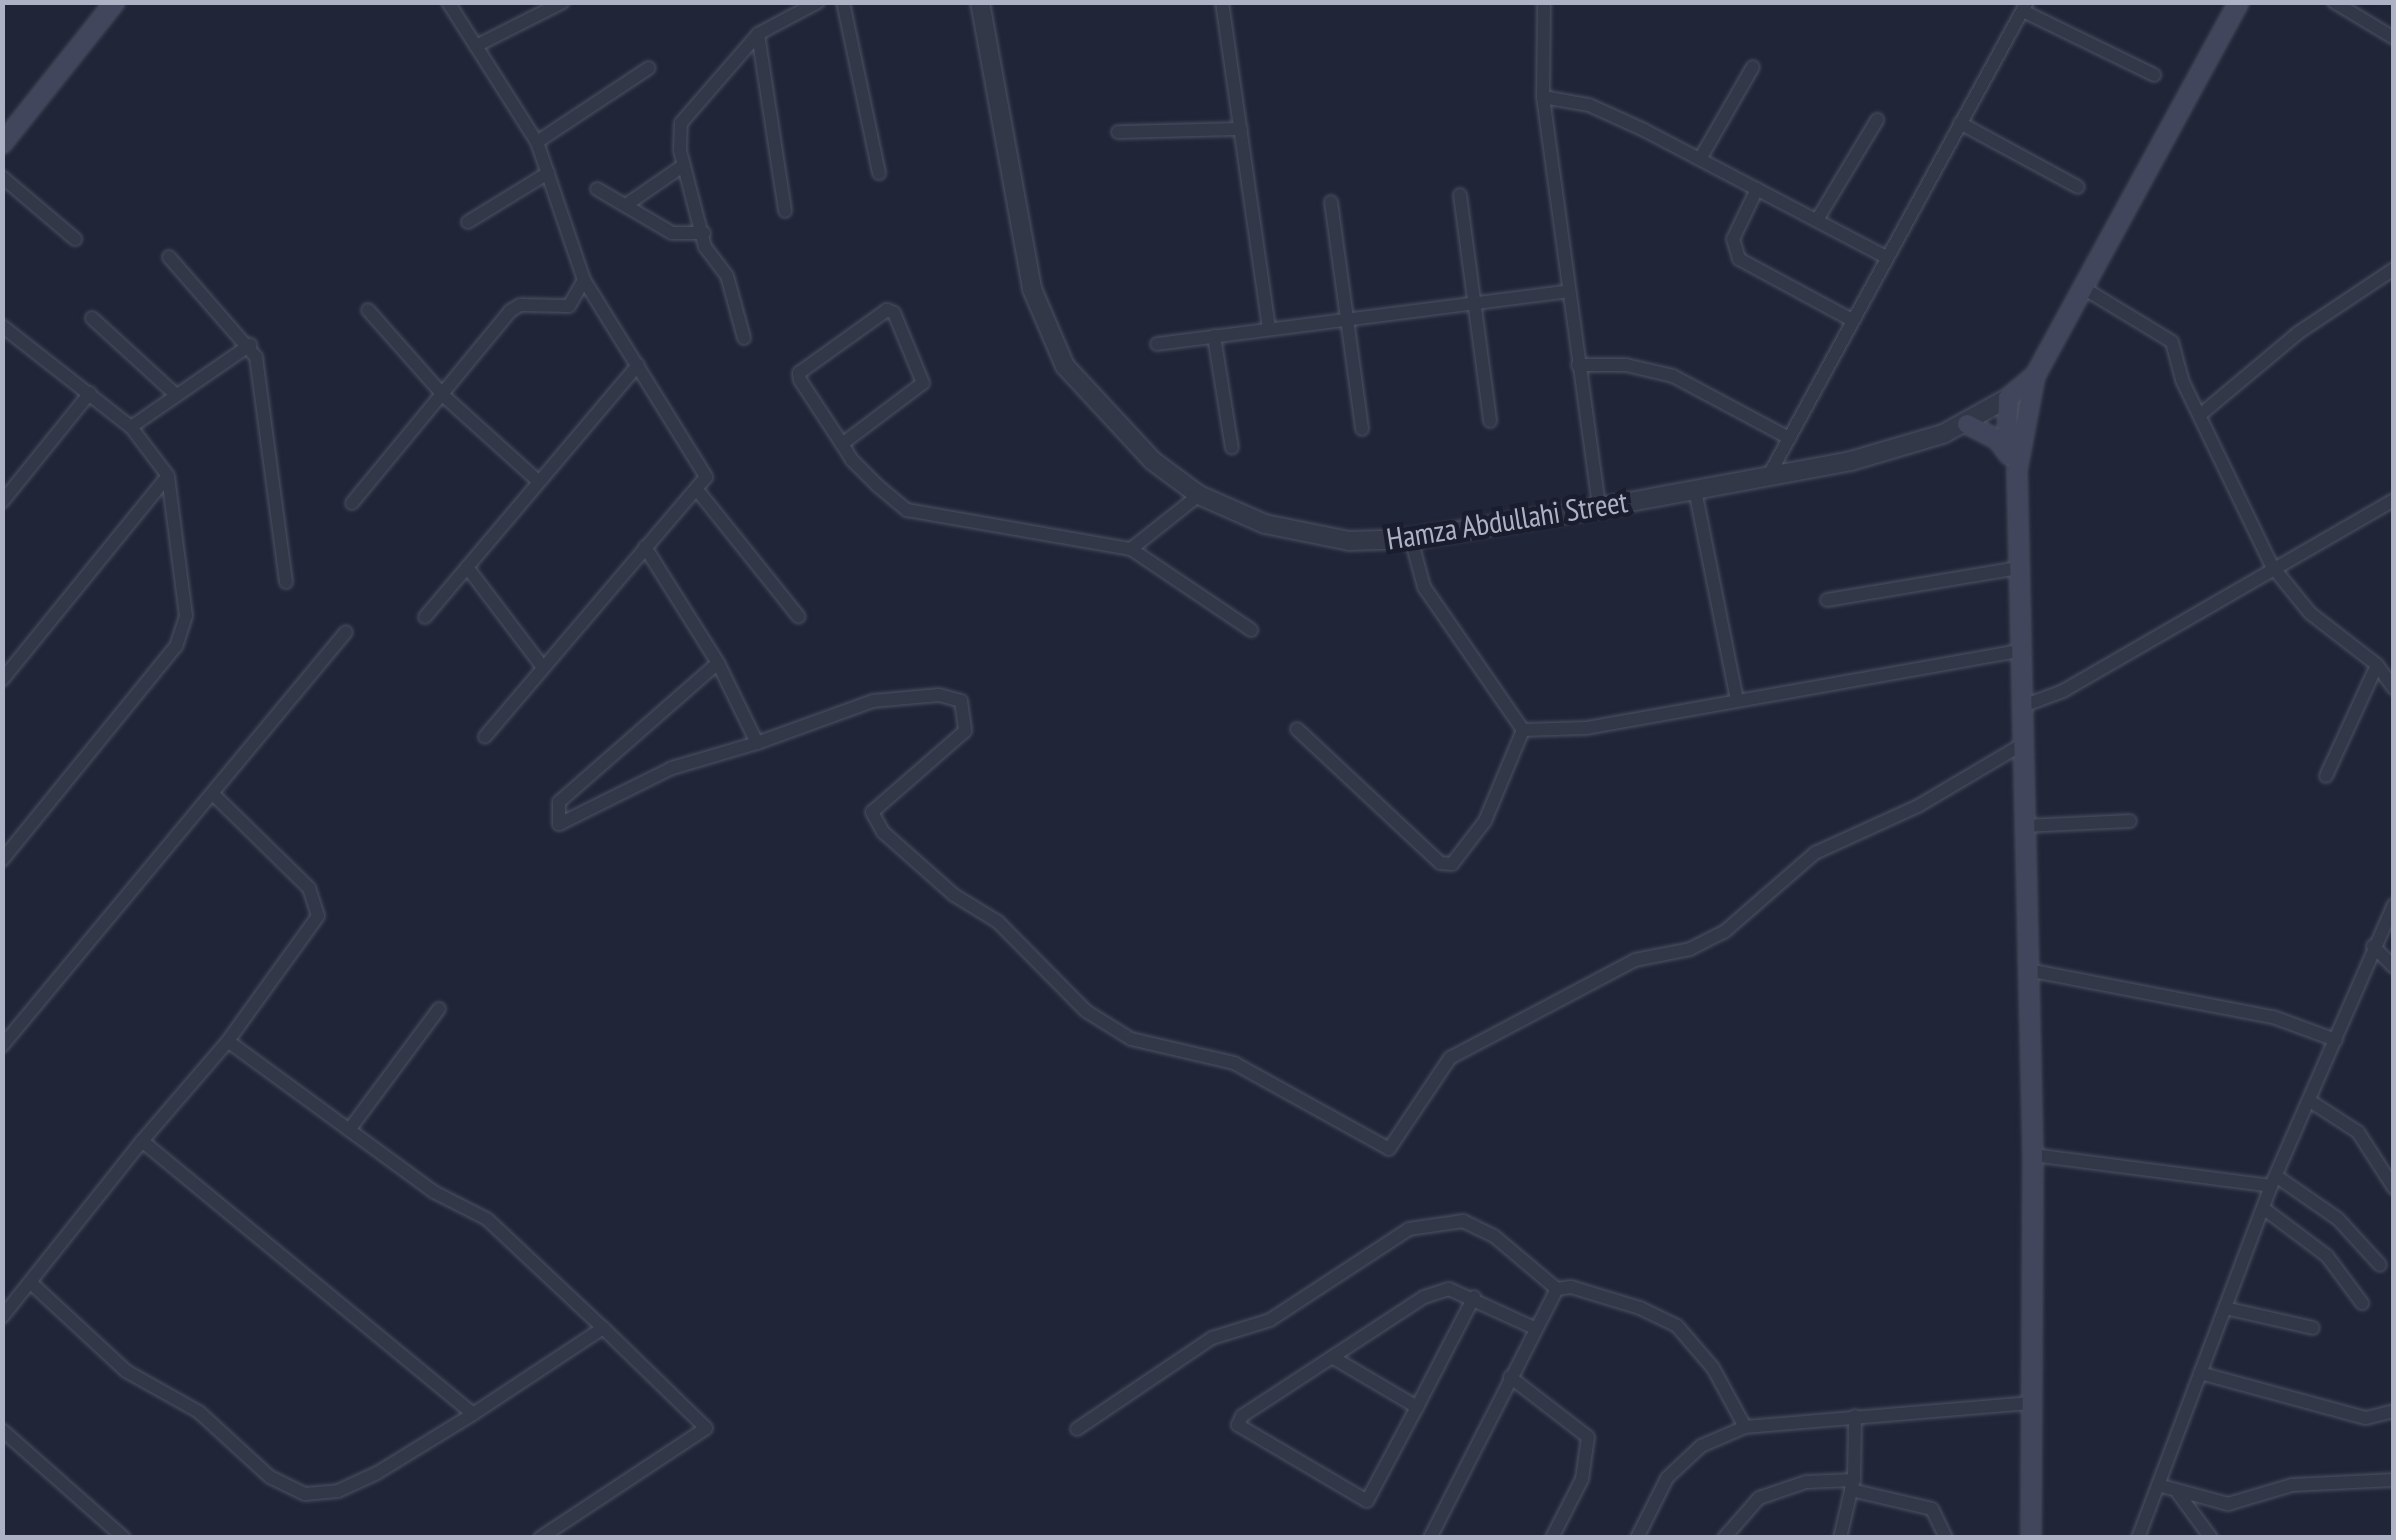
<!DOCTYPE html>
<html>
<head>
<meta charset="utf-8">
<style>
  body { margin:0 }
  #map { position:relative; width:2396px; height:1540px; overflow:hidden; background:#202538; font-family:"PT Sans Narrow",sans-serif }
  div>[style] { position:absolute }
  .roads { filter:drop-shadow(0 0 2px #4e5263) drop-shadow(0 0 2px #4e5263) }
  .minor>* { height:12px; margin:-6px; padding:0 6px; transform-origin:6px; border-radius:6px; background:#333849 }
  .tertiary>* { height:18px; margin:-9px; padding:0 9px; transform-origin:9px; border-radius:9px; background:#333849 }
  .secondary>* { height:18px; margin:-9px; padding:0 9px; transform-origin:9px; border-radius:9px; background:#41465c }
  span { translate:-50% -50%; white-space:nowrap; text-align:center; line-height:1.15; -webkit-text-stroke:9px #191d2d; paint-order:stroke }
  .street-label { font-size:30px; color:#aeb2c5 }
  .frame { position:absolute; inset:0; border:5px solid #aeb2c5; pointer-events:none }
</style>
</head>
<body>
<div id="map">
  <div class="roads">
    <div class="minor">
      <div style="left:448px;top:2px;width:166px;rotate:57.6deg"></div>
      <div style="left:537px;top:142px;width:146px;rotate:71.2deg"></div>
      <div style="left:584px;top:280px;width:232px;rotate:58.2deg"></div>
      <div style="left:706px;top:477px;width:341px;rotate:130.4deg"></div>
      <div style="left:843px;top:2px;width:175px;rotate:78.1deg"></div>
      <div style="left:1222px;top:2px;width:330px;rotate:81.8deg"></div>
      <div style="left:1544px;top:2px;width:95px;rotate:90.6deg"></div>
      <div style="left:1543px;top:97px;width:414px;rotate:82.2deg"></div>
      <div style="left:2334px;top:2px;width:70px;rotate:31deg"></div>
      <div style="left:2023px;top:11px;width:146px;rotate:26deg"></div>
      <div style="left:758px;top:34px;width:179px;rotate:81.3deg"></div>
      <div style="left:476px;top:46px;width:97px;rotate:-26.8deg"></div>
      <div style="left:1543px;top:97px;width:47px;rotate:9.9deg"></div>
      <div style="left:1589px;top:105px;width:60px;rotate:24.4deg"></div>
      <div style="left:1644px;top:130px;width:273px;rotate:27.7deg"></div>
      <div style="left:1960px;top:123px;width:134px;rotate:28.5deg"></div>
      <div style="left:1118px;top:132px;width:123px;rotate:-1.4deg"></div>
      <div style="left:537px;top:142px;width:134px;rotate:-33.5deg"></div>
      <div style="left:1700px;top:159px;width:106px;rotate:-60.1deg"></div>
      <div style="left:2px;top:177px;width:96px;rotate:40.3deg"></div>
      <div style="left:597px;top:189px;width:87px;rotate:30.4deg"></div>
      <div style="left:672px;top:233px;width:32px"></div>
      <div style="left:1757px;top:189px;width:55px;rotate:115.6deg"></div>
      <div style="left:1733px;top:239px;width:21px;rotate:73deg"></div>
      <div style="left:1739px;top:259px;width:128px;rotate:28.4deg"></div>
      <div style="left:1460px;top:195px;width:228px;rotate:82.4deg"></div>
      <div style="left:1331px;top:202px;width:229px;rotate:82.2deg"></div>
      <div style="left:626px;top:205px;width:70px;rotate:-34.6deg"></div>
      <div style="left:1817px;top:220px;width:117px;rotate:-59deg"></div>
      <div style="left:468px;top:222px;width:94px;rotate:-31.5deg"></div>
      <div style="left:169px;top:257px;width:133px;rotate:49deg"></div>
      <div style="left:256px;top:357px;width:227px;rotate:82.4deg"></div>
      <div style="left:2085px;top:289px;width:102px;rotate:31.3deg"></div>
      <div style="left:2172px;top:342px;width:39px;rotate:75deg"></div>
      <div style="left:2182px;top:380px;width:207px;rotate:64.2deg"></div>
      <div style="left:2272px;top:566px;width:60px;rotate:51deg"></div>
      <div style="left:2310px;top:613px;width:85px;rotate:37.8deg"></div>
      <div style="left:2377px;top:665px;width:29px;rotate:54deg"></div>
      <div style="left:368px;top:310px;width:116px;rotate:48.5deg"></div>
      <div style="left:445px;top:397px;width:124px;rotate:42.1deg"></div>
      <div style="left:92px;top:318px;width:113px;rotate:42.5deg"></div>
      <div style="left:2px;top:326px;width:164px;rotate:38.1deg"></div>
      <div style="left:131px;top:427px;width:61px;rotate:52.9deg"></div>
      <div style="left:168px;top:476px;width:141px;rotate:82.7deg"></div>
      <div style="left:186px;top:616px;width:32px;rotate:108deg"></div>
      <div style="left:176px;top:646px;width:276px;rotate:129.1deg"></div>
      <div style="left:1214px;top:336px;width:113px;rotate:80.9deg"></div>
      <div style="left:744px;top:338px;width:64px;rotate:-105.3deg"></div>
      <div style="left:727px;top:276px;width:36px;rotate:-127deg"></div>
      <div style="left:705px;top:247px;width:100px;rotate:-104.5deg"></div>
      <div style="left:680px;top:150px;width:27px;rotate:-88deg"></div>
      <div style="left:681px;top:123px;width:118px;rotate:-49.1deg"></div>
      <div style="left:758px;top:34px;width:68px;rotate:-28.1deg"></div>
      <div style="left:1157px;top:344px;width:414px;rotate:-7.3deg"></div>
      <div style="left:1578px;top:365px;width:48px"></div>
      <div style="left:1626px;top:365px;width:48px;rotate:13.2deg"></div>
      <div style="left:1673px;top:376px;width:132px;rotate:28.1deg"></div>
      <div style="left:2200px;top:415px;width:128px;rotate:-39.9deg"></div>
      <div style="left:2298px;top:333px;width:115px;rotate:-33.7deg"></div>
      <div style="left:131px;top:427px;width:145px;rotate:-34.6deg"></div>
      <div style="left:842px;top:444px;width:101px;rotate:-37deg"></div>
      <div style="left:923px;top:383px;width:76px;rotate:-112.5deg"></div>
      <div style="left:894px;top:313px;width:8px;rotate:-157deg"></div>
      <div style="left:887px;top:310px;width:108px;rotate:144.4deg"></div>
      <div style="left:799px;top:373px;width:7px;rotate:82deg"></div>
      <div style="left:800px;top:380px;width:77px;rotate:56.7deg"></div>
      <div style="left:842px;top:444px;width:19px;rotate:58deg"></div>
      <div style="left:852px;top:460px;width:37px;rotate:45deg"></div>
      <div style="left:878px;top:486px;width:38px;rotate:40deg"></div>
      <div style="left:907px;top:510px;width:227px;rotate:9.9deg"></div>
      <div style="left:1131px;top:549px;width:145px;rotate:34deg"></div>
      <div style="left:1769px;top:475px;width:539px;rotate:-61.39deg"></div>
      <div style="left:1695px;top:490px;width:214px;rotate:78.7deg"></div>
      <div style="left:698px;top:491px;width:161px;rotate:51.3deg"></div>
      <div style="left:2px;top:502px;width:140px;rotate:-51.1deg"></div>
      <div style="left:352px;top:503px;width:249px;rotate:-50.5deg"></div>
      <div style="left:510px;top:311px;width:12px;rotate:-31deg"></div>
      <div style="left:520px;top:305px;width:49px;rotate:1.2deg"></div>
      <div style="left:569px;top:306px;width:30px;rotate:-60deg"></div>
      <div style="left:1411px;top:539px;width:50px;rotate:74.8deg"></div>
      <div style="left:1424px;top:587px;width:174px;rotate:55.3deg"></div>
      <div style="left:645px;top:547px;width:137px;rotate:57.8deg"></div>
      <div style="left:718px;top:663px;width:89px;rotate:64deg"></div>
      <div style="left:757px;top:743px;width:89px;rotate:163.6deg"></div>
      <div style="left:672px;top:768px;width:126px;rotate:153.6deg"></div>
      <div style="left:559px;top:824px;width:22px;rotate:-90deg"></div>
      <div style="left:559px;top:802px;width:211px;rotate:-41.2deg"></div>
      <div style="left:1131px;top:549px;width:87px;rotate:-38.5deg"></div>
      <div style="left:467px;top:567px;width:124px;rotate:52.9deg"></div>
      <div style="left:1827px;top:600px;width:194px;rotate:-9.5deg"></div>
      <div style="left:425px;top:617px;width:330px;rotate:-49.8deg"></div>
      <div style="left:2px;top:680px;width:263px;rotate:-50.9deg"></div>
      <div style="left:2023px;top:706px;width:43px;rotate:-20.6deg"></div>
      <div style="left:2063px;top:691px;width:382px;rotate:-30deg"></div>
      <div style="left:1297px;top:729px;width:196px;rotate:43.1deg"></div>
      <div style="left:1440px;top:863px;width:12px;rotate:5deg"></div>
      <div style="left:1452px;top:864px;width:54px;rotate:-52.5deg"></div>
      <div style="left:1485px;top:821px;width:99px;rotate:-67.3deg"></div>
      <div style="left:1523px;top:730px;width:63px;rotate:-1.8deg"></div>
      <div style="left:1586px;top:728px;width:441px;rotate:-10.1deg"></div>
      <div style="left:757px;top:743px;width:123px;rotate:-19.9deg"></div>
      <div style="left:873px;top:701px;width:66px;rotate:-5.2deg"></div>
      <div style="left:939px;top:695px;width:23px;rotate:15deg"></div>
      <div style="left:961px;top:701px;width:30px;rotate:82deg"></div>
      <div style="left:965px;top:731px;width:123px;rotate:138.9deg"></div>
      <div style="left:872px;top:812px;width:23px;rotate:61deg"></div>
      <div style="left:883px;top:832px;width:95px;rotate:41.6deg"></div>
      <div style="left:954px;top:895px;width:52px;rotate:31.5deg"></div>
      <div style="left:998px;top:922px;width:125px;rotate:45.3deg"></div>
      <div style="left:1086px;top:1011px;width:53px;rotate:31.9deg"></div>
      <div style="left:1131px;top:1039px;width:106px;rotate:13.1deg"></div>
      <div style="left:1234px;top:1063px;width:177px;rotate:29deg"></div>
      <div style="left:1389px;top:1149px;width:110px;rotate:-56.2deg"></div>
      <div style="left:1450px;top:1058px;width:209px;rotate:-27.9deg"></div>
      <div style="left:1635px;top:960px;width:56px;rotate:-11.3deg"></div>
      <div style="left:1690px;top:949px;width:38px;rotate:-27deg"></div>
      <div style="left:1724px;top:932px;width:121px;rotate:-41deg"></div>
      <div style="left:1815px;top:853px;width:113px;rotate:-24.5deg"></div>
      <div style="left:1918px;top:806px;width:122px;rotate:-30.6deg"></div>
      <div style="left:2326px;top:776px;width:122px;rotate:-65.3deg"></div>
      <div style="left:215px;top:796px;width:132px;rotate:44.4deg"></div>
      <div style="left:309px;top:888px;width:29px;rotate:72deg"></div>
      <div style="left:318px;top:916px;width:154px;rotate:125.8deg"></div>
      <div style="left:2025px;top:826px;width:105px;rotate:-2.7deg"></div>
      <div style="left:2373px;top:946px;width:30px;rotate:45deg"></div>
      <div style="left:2028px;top:970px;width:249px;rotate:10.9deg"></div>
      <div style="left:2273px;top:1017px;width:67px;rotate:20.1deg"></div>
      <div style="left:2px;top:1046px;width:538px;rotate:-50.28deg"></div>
      <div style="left:2310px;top:1101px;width:57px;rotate:32.9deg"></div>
      <div style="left:2358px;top:1132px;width:67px;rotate:57.3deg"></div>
      <div style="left:349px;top:1130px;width:151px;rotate:-53.4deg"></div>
      <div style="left:2033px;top:1155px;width:240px;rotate:7.4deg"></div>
      <div style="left:2276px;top:1176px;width:75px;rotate:34.7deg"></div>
      <div style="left:2338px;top:1219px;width:62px;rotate:47.6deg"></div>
      <div style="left:2263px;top:1208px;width:80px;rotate:36.9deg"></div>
      <div style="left:2327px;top:1256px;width:59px;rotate:53.3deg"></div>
      <div style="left:30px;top:1282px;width:131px;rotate:42.8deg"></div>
      <div style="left:126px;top:1371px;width:84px;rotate:29.3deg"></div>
      <div style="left:199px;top:1412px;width:96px;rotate:42.5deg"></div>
      <div style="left:270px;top:1477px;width:39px;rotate:26deg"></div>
      <div style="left:305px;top:1494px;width:33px;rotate:-5deg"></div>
      <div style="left:338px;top:1491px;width:43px;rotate:-24.8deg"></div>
      <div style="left:377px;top:1473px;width:113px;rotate:-31.6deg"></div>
      <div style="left:2225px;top:1308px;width:90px;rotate:12.8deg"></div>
      <div style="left:2px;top:1317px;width:225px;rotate:-51.5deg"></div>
      <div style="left:142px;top:1141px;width:429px;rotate:39.5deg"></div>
      <div style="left:473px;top:1414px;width:156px;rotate:-33.5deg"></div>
      <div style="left:603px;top:1328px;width:159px;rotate:-136.8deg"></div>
      <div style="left:487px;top:1219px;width:59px;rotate:-153deg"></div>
      <div style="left:434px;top:1192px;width:255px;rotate:-143.8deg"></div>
      <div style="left:228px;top:1041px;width:132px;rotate:130.7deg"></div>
      <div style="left:1332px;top:1357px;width:99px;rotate:30.5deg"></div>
      <div style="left:1417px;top:1407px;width:124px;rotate:-62.6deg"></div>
      <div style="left:2200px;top:1373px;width:172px;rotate:15.2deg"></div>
      <div style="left:2366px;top:1418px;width:29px;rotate:-14deg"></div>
      <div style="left:1510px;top:1377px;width:98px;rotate:37.6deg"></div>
      <div style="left:1588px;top:1437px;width:42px;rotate:98.1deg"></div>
      <div style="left:1582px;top:1479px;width:66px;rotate:117deg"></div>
      <div style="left:1417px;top:1407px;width:106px;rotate:118deg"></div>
      <div style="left:1367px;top:1501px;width:150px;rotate:-149.5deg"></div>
      <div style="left:1238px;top:1425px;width:10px;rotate:-66deg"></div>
      <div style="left:1242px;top:1416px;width:217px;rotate:-33.2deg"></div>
      <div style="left:1424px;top:1297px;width:26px;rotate:-18deg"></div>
      <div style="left:1449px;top:1289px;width:94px;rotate:24.6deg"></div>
      <div style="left:1077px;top:1429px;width:163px;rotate:-34deg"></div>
      <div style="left:1212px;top:1338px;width:61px;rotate:-17.2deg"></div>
      <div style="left:1270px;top:1320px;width:166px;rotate:-33.2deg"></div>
      <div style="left:1409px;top:1229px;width:55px;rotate:-8.4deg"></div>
      <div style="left:1463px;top:1221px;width:34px;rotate:26deg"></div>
      <div style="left:1494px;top:1236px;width:82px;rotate:40.1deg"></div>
      <div style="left:2px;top:1430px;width:163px;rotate:41.5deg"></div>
      <div style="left:2158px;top:1485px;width:73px;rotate:15.2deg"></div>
      <div style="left:2228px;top:1504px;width:67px;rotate:-16.5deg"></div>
      <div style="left:2292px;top:1485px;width:102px;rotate:-2.8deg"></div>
      <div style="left:1851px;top:1490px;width:83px;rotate:13.2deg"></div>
      <div style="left:1932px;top:1509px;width:32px;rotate:64deg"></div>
      <div style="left:2178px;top:1493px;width:56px;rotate:53.7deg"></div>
      <div style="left:540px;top:1538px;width:199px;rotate:-33.5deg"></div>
      <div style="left:706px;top:1428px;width:144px;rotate:-135.8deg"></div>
      <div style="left:1430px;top:1538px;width:280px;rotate:-63deg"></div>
      <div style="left:1557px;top:1289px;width:14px;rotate:-8deg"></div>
      <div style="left:1571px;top:1287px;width:72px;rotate:16.9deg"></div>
      <div style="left:1640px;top:1308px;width:41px;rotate:25.9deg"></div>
      <div style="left:1677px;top:1326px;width:55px;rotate:49.4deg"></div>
      <div style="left:1713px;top:1368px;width:67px;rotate:61.5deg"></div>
      <div style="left:1637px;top:1538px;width:67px;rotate:-63.4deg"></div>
      <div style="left:1667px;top:1478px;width:47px;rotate:-43.3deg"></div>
      <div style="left:1701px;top:1446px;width:48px;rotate:-23.4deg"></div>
      <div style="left:1745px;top:1427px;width:289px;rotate:-4.8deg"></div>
      <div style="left:1724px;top:1538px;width:53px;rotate:-48.8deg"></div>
      <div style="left:1759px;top:1498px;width:50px;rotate:-18.8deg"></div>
      <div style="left:1806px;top:1482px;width:48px;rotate:-2.4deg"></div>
      <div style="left:1854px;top:1480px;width:64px;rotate:-89.1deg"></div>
      <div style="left:1840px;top:1538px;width:57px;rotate:-76.9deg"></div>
      <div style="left:2138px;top:1538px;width:376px;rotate:-69.3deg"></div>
      <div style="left:2271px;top:1186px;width:307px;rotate:-66.4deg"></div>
    </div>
    <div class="tertiary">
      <div style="left:980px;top:2px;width:292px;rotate:79.7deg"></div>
      <div style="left:1032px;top:289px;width:84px;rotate:66.8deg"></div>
      <div style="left:1065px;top:366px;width:129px;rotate:47.2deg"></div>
      <div style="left:1153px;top:461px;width:57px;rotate:36.5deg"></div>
      <div style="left:1199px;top:495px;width:72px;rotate:23.7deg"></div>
      <div style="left:1265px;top:524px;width:86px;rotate:11.4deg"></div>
      <div style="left:1349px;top:541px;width:62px;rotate:-1.8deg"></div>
      <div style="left:1411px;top:539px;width:183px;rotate:-9.4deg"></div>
      <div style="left:1592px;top:509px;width:263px;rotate:-10.5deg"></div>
      <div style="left:1851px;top:461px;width:96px;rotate:-16.4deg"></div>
      <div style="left:1943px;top:434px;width:74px;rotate:-29deg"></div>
    </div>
    <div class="secondary">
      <div style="left:2px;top:144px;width:181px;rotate:-51.5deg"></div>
      <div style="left:1967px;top:424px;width:34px;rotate:27deg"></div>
      <div style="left:1997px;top:439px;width:20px;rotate:53deg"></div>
      <div style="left:2007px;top:450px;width:52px;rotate:-88.9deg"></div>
      <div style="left:2008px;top:398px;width:34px;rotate:-40deg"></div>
      <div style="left:2031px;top:1538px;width:383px;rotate:-89.7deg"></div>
      <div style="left:2033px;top:1155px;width:685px;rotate:-91.34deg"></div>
      <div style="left:2017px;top:470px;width:96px;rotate:-79.2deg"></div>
      <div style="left:2035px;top:376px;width:426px;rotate:-61.4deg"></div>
    </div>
  </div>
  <div class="street-label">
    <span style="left:1507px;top:520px;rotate:-9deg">Hamza Abdullahi Street</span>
  </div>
  <div class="frame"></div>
</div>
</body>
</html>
